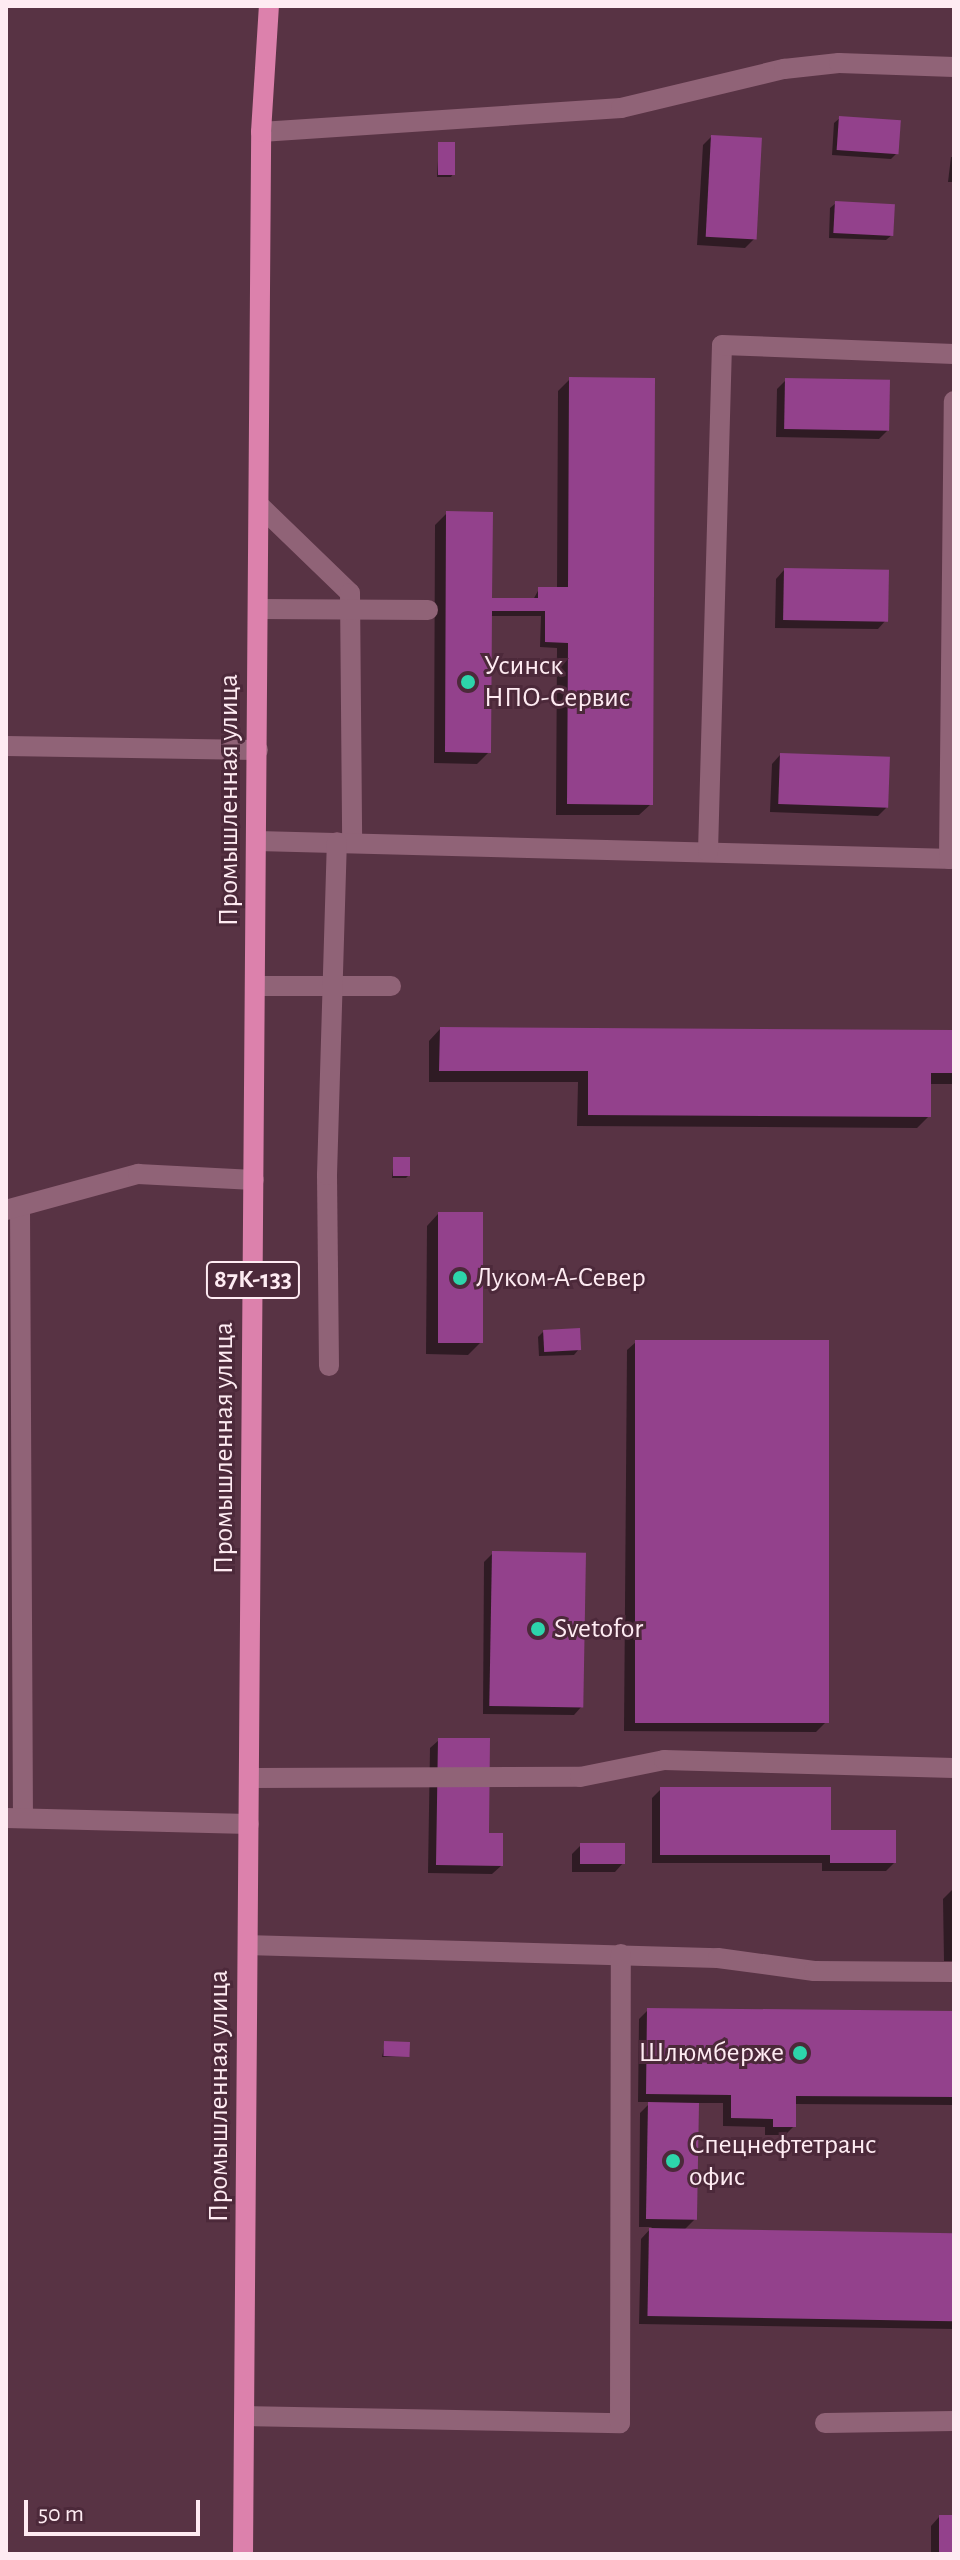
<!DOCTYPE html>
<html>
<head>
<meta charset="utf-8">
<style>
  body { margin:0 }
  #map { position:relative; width:960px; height:2560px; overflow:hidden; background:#583344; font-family:"Alegreya Sans",sans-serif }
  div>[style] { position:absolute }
  .shadow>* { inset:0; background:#0007 }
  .building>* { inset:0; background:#93418c; transform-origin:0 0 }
  .minor>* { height:20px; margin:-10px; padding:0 10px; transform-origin:10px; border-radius:10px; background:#906377 }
  .major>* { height:20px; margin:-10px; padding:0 10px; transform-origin:10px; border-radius:10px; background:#dc81ac }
  .dots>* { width:22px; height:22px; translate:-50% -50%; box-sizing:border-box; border:4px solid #4c293a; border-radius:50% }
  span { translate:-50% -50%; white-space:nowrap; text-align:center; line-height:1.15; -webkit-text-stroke:6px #4c293a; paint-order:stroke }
  .shield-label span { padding:2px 6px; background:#4c293a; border:2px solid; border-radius:6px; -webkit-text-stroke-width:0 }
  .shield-label { font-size:26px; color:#feebf2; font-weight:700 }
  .poi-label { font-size:28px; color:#feebf2 }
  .left { translate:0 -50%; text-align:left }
  .right { translate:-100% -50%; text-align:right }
  .street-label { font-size:28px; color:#feebf2 }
  .frame { position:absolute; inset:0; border:8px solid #feebf2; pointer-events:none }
  .scale { position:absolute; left:24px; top:2500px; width:176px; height:36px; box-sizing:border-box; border:4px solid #feebf2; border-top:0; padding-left:10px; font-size:24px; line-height:28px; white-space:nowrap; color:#feebf2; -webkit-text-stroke:6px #4c293a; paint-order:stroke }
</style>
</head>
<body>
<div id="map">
  <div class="shadow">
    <div style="clip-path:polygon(840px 118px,896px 154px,891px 159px,832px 155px,834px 123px)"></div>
    <div style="clip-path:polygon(711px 137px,754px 239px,745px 248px,697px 245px,703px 145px)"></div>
    <div style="clip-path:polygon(439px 144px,453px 174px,451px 177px,437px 177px)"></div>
    <div style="clip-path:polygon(951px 157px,954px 157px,954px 182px,948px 182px)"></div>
    <div style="clip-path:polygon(836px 203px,892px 235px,886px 240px,829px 238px,830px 208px)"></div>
    <div style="clip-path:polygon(570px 379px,651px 804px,639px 815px,556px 815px,557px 648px,540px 647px,541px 616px,490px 616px,489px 752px,477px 764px,434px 763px,435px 525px,447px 513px,490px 603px,533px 600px,539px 589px,557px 589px,558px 391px)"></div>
    <div style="clip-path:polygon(786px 380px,888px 430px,879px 439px,776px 437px,777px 389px)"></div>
    <div style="clip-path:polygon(784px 570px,886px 620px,878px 629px,775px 628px,776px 579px)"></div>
    <div style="clip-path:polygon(780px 755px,887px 807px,878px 816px,770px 812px,772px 764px)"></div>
    <div style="clip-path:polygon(440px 1029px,954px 1032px,954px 1084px,929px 1084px,929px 1116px,917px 1128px,577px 1126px,578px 1082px,429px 1082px,429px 1041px)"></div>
    <div style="clip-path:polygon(394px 1159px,408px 1176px,406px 1178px,392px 1178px)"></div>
    <div style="clip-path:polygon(438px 1214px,480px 1343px,468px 1355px,426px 1354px,427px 1226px)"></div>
    <div style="clip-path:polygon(543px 1332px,579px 1349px,574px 1355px,539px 1356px,538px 1337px)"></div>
    <div style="clip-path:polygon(636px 1342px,825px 1723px,816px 1732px,624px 1731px,627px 1350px)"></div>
    <div style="clip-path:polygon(493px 1553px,582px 1706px,574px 1715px,483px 1714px,484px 1562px)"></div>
    <div style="clip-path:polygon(439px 1740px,501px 1866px,492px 1874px,428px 1873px,430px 1748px)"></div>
    <div style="clip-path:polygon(661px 1789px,829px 1832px,894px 1863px,886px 1871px,822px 1871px,822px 1863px,652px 1863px,652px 1798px)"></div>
    <div style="clip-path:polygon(581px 1845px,623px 1863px,615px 1872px,572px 1872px,572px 1854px)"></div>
    <div style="clip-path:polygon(952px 1890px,954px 1961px,944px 1961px,943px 1899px)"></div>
    <div style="clip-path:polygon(648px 2010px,954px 2013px,954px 2105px,794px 2104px,794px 2126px,785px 2135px,765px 2135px,765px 2127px,723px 2126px,723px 2103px,697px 2103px,695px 2219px,684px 2230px,954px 2234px,954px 2329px,639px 2324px,641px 2239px,652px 2227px,639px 2227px,640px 2113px,651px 2102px,638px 2102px,639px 2019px)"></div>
    <div style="clip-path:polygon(385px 2043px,408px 2056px,382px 2057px)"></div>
    <div style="clip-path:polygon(939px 2517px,954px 2517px,954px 2554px,931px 2554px,931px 2526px)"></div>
  </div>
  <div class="building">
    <div style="left:839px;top:116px;width:62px;height:34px;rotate:4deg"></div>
    <div style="left:711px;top:135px;width:51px;height:102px;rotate:3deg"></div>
    <div style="left:438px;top:142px;width:17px;height:33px"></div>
    <div style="left:835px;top:201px;width:60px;height:32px;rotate:3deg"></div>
    <div style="clip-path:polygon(569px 377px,655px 378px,653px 805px,567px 804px,568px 643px,545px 642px,545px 611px,492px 611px,491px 753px,445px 752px,446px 511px,493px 512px,492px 598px,538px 598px,538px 587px,568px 587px)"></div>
    <div style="left:785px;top:378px;width:105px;height:51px;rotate:1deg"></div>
    <div style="left:784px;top:568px;width:105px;height:52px;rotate:1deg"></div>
    <div style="left:780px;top:753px;width:110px;height:51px;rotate:2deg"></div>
    <div style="clip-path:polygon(440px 1027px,954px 1030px,954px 1073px,931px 1073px,931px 1117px,588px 1115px,588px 1071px,439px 1071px)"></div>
    <div style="left:393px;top:1157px;width:17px;height:19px"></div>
    <div style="left:438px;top:1212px;width:45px;height:131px"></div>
    <div style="left:580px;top:1328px;width:22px;height:37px;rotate:87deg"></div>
    <div style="left:635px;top:1340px;width:194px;height:383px"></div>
    <div style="left:492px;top:1551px;width:94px;height:155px;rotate:1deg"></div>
    <div style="clip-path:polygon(438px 1738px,490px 1738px,489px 1833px,503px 1833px,503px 1866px,436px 1865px)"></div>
    <div style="clip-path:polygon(660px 1787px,831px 1787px,831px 1830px,896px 1830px,896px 1863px,830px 1863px,830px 1855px,660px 1855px)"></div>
    <div style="left:580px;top:1843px;width:45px;height:21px"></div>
    <div style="clip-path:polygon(647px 2008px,954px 2011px,954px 2097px,796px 2096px,796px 2127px,773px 2127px,773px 2119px,731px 2118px,731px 2095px,646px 2094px)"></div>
    <div style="left:384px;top:2041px;width:26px;height:15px;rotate:2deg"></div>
    <div style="left:648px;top:2102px;width:51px;height:117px;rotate:1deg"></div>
    <div style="left:649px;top:2228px;width:305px;height:88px;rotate:1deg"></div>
    <div style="left:939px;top:2515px;width:15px;height:39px"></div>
  </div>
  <div class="minor">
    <div style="left:261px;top:132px;width:361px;rotate:-3.8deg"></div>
    <div style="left:621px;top:108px;width:168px;rotate:-13.5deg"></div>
    <div style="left:784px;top:69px;width:55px;rotate:-6.2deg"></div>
    <div style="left:839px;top:63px;width:115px;rotate:2deg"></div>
    <div style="left:260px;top:506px;width:125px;rotate:44deg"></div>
    <div style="left:350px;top:593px;width:250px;rotate:89.5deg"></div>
    <div style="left:259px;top:609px;width:169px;rotate:0.3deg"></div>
    <div style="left:6px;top:746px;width:252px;rotate:0.9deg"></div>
    <div style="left:257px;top:841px;width:697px;rotate:1.48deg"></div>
    <div style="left:708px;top:852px;width:507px;rotate:-88.42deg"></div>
    <div style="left:722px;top:345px;width:232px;rotate:2.2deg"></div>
    <div style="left:949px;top:859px;width:458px;rotate:-89.4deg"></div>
    <div style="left:256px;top:986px;width:135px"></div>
    <div style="left:20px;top:1209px;width:609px;rotate:89.72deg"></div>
    <div style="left:6px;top:1210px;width:137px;rotate:-15.3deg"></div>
    <div style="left:138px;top:1174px;width:116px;rotate:3deg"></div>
    <div style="left:329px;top:1366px;width:191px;rotate:-90.6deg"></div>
    <div style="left:327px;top:1175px;width:333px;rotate:-88.3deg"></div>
    <div style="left:250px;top:1778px;width:330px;rotate:-0.2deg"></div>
    <div style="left:580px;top:1777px;width:86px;rotate:-11.4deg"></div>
    <div style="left:664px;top:1760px;width:290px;rotate:1.6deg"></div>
    <div style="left:6px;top:1818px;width:243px;rotate:1.4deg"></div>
    <div style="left:248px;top:1945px;width:470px;rotate:1.6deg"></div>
    <div style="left:718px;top:1958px;width:97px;rotate:7.7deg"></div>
    <div style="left:814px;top:1971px;width:140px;rotate:0.4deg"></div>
    <div style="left:244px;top:2416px;width:376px;rotate:1.1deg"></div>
    <div style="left:620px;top:2423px;width:469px;rotate:-89.9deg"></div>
    <div style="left:825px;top:2423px;width:129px;rotate:-0.9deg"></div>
  </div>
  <div class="major">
    <div style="left:243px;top:2554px;width:2422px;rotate:-89.57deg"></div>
    <div style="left:261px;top:132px;width:126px;rotate:-86.4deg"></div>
  </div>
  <div class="dots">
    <div style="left:468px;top:682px;background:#2dd5ab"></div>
    <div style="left:460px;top:1278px;background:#2dd5ab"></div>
    <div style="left:538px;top:1629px;background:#2dd5ab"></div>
    <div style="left:800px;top:2053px;background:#2dd5ab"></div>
    <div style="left:673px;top:2161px;background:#2dd5ab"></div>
  </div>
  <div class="shield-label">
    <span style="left:253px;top:1280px">87К-133</span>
  </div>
  <div class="poi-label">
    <span class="left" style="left:484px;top:682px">Усинск<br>НПО-Сервис</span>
    <span class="left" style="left:476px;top:1278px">Луком-А-Север</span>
    <span class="left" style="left:554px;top:1629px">Svetofor</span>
    <span class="right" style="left:784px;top:2053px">Шлюмберже</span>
    <span class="left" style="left:689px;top:2161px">Спецнефтетранс<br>офис</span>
  </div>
  <div class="street-label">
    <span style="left:229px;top:800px;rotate:-90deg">Промышленная улица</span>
    <span style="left:224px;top:1448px;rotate:-90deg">Промышленная улица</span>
    <span style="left:219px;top:2096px;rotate:-90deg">Промышленная улица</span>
  </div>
  <div class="frame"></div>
  <div class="scale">50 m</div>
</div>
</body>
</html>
